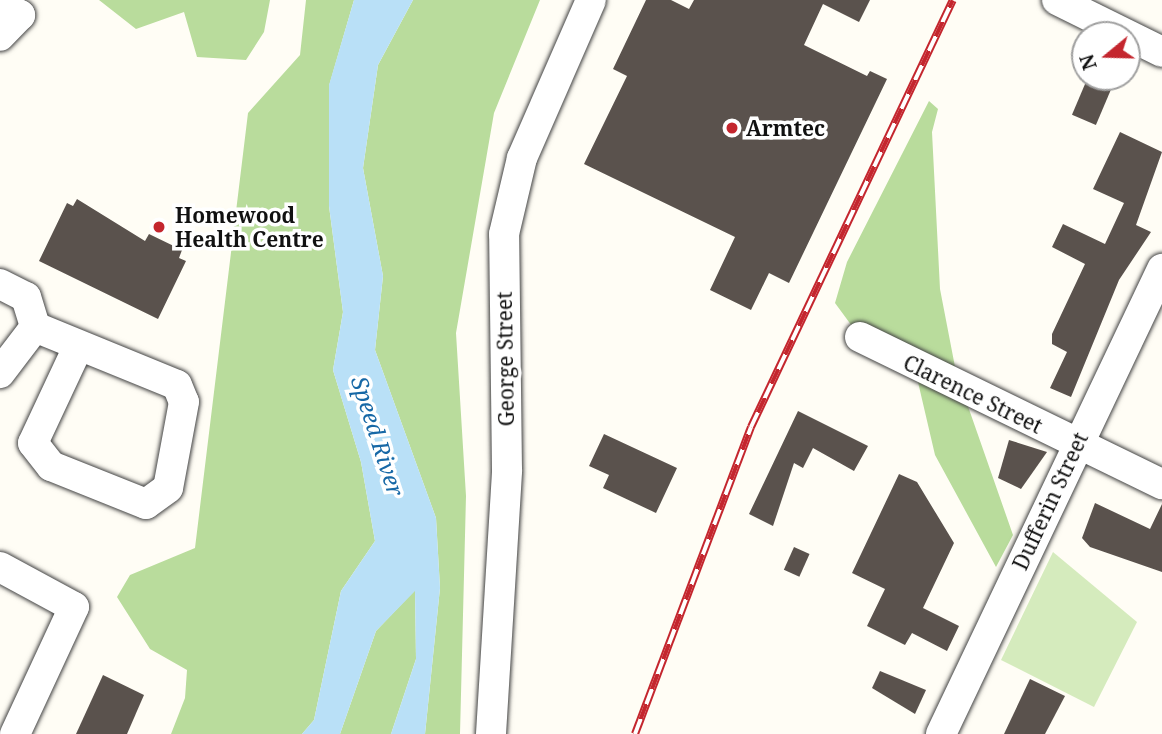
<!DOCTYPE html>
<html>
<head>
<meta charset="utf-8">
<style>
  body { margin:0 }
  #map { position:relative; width:1162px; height:734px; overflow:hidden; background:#fffdf5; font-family:"Noto Serif",serif }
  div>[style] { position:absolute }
  .green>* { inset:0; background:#d5ebbd }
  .forest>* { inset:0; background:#b9dc9c }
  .water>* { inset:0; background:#b9e0f7 }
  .building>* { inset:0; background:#5a524d; transform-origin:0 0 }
  .roads { filter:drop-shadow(0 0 2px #444) drop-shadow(0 0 2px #444) }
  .minor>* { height:30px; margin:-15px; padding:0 15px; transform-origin:15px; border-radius:15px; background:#fff }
  .rail>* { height:8px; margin-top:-4px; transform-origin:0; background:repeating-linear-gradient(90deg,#fff 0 16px,#c4262e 0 32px); box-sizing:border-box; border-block:2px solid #c4262e }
  .dots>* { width:19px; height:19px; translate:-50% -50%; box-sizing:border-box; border:4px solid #fff; border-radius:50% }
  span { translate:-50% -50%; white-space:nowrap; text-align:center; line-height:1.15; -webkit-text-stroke:7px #fff; paint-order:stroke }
  .poi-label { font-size:21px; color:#111; font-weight:700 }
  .left { translate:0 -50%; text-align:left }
  .street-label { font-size:21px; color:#111 }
  .water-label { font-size:23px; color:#1768a6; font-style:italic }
  .north { position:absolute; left:1071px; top:21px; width:70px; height:70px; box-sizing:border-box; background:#fff; border:2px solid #a0a0a0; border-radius:50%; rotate:251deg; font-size:19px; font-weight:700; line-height:28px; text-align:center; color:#111 }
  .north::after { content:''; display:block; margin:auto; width:24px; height:32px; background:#c4262e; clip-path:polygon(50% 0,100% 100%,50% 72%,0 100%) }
</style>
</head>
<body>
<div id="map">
  <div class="green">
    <div style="clip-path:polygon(1053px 552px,1137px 622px,1094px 707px,1001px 660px)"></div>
  </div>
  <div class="forest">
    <div style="clip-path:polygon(99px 0,270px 0,264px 32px,246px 60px,197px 57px,184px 12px,136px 29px)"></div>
    <div style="clip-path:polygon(306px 0,354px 0,329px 86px,329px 206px,343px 312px,333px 370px,361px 462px,375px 541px,341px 591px,314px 720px,302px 734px,171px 734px,185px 698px,187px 670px,150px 649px,117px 597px,130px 575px,195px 548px,248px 113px,300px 55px)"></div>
    <div style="clip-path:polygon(413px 0,540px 0,494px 113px,456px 333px,466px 496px,460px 734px,425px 734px,440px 588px,436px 518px,375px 350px,383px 276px,363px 168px,378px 65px)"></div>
    <div style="clip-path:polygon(929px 101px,938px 109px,932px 132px,940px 289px,956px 372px,1013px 535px,996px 567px,935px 455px,914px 365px,860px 337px,835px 303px,847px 262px)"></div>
    <div style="clip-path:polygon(415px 590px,416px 659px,391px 734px,340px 734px,376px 631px)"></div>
  </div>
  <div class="water">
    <div style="clip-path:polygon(354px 0,413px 0,378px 65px,363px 168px,383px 276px,375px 350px,436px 518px,440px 588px,425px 734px,391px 734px,416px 659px,415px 591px,376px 631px,340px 734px,302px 734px,314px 720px,341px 591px,375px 541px,361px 462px,333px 370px,343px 312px,329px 206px,329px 85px)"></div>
  </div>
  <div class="building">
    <div style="clip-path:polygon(646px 0,671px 0,689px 9px,694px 0,870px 0,859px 22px,823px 4px,804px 45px,867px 76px,870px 71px,887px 79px,789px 283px,769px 273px,751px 310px,710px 290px,735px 237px,584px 164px,627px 76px,613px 69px)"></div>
    <div style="left:1088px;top:77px;width:26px;height:41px;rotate:23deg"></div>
    <div style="clip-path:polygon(1120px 132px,1162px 152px,1136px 225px,1151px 232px,1119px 280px,1071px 397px,1050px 388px,1067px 352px,1052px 344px,1052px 334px,1085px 264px,1052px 247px,1063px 224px,1105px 244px,1124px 203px,1093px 189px)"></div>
    <div style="clip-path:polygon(77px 199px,145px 241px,149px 234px,182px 250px,179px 258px,186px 261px,158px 319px,39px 261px,67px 203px,73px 206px)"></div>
    <div style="clip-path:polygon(798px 411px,868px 446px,854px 471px,813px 448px,803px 468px,794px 463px,773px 526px,749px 514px)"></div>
    <div style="clip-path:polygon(604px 434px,677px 468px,656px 513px,603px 488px,609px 475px,589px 466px)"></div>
    <div style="clip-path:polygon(1009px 440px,1047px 452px,1021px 489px,998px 478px)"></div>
    <div style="clip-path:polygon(899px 474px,917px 482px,954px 543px,923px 608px,959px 626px,947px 651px,912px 633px,905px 645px,867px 626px,885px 589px,852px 573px)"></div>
    <div style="clip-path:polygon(1095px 503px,1150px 529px,1162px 504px,1162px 572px,1090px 547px,1082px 538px)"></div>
    <div style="left:794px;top:547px;width:17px;height:25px;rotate:24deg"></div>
    <div style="clip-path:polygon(880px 671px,926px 690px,915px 714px,872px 688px)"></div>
    <div style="clip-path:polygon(103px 675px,144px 695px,127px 734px,76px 734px)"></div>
    <div style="clip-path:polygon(1030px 679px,1065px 696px,1045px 734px,1004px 734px)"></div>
  </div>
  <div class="roads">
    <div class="minor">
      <div style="left:1057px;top:0;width:117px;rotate:26.3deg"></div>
      <div style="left:0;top:4px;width:23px;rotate:29deg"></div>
      <div style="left:20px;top:15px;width:29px;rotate:134deg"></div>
      <div style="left:0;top:284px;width:29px;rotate:27deg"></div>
      <div style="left:26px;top:297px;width:31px;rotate:73deg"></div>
      <div style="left:35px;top:327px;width:58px;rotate:127.3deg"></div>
      <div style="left:35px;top:327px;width:153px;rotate:22.2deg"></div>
      <div style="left:177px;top:385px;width:18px;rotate:68deg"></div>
      <div style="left:184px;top:402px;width:87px;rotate:100.5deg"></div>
      <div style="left:168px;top:488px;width:27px;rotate:144deg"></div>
      <div style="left:146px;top:504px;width:102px;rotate:-158.2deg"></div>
      <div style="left:51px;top:466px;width:29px;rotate:-128deg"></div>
      <div style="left:33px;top:443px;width:106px;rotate:-64.9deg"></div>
      <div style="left:860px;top:337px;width:336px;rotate:26deg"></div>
      <div style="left:0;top:567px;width:84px;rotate:28.4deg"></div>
      <div style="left:74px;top:607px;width:140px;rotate:114.9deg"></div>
      <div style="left:491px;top:734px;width:264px;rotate:-86.5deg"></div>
      <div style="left:507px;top:470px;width:236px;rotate:-90.7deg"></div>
      <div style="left:504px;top:234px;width:78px;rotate:-76.7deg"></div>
      <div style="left:522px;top:158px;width:172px;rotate:-66.4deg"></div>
      <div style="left:941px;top:734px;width:515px;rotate:-64.58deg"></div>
    </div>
  </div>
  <div class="rail">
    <div style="left:635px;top:734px;width:328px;rotate:-69.3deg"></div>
    <div style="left:751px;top:427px;width:472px;rotate:-64.7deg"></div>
  </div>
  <div class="dots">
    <div style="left:732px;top:128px;background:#c4262e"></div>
    <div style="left:159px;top:227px;background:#c4262e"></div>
  </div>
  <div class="poi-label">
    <span class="left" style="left:746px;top:128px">Armtec</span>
    <span class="left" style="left:175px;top:227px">Homewood<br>Health Centre</span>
  </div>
  <div class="street-label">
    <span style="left:505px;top:359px;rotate:-91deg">George Street</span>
    <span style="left:973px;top:394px;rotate:26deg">Clarence Street</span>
    <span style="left:1050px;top:501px;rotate:-65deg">Dufferin Street</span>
  </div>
  <div class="water-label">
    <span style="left:378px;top:436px;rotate:72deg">Speed River</span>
  </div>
  <div class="north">N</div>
</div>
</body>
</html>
